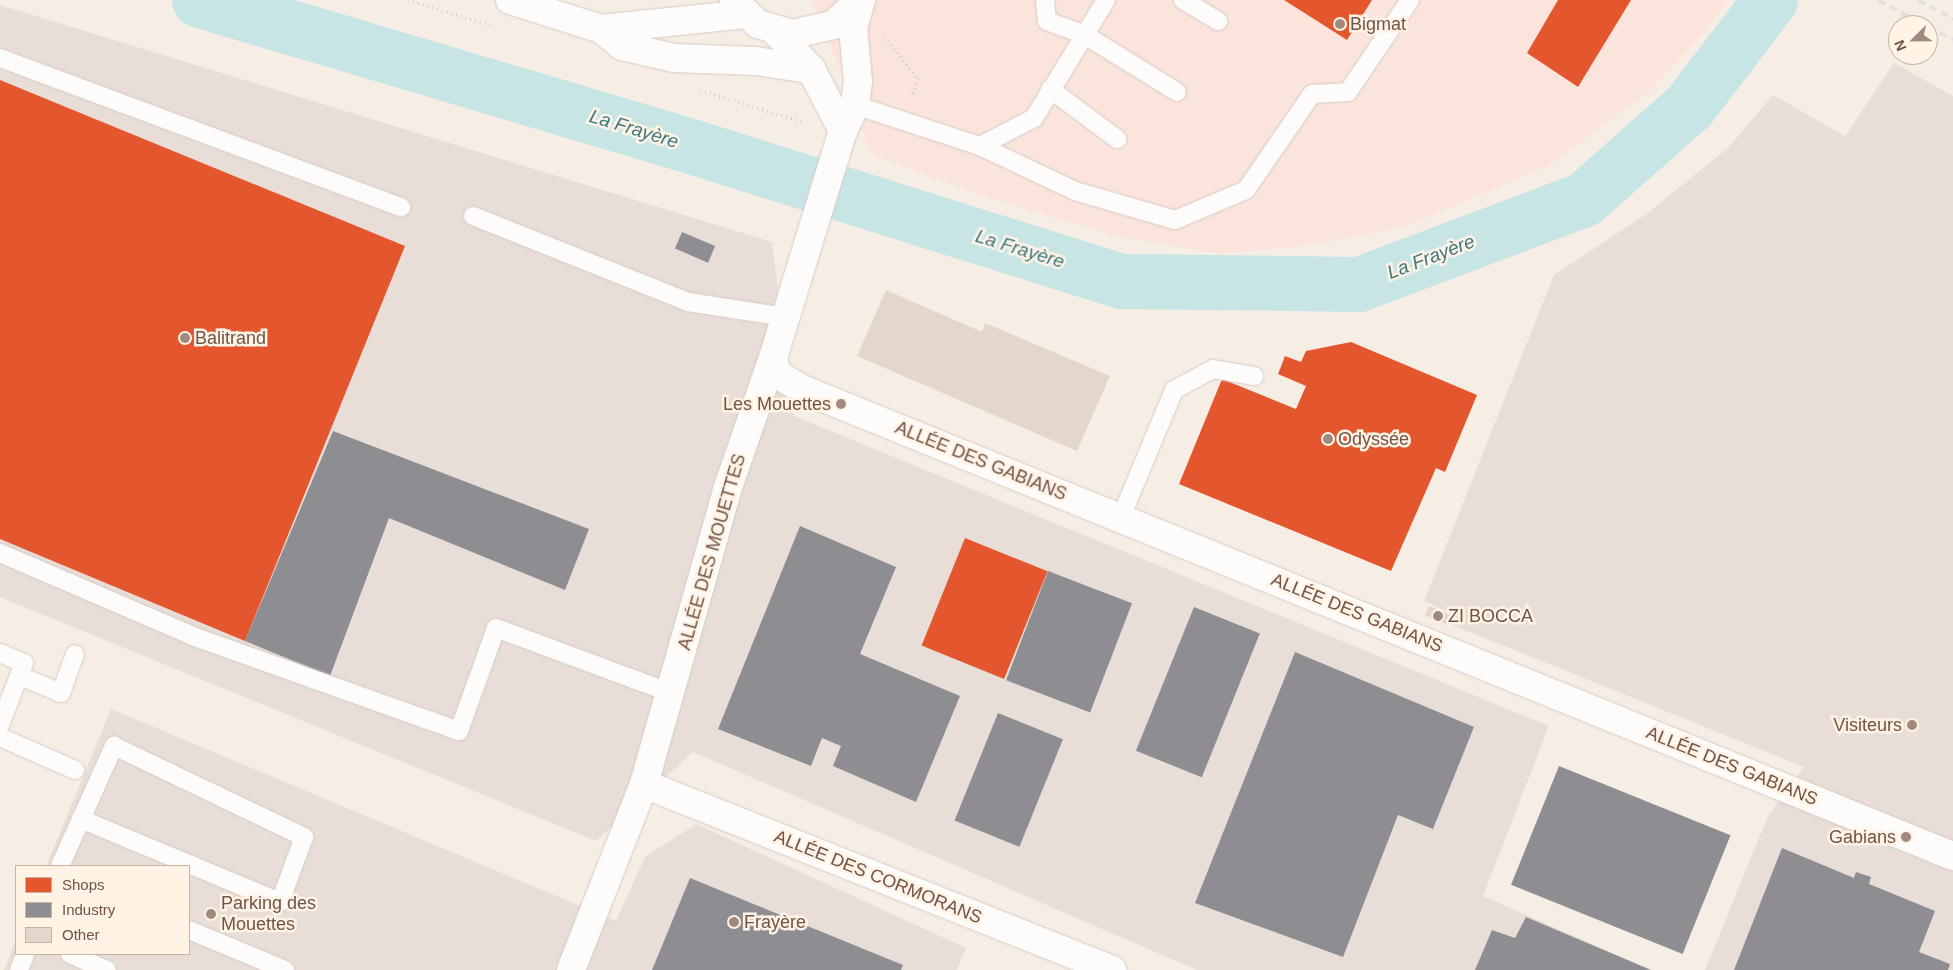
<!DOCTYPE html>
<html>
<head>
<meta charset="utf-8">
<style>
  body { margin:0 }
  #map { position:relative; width:1953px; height:970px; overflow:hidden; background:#f6eee5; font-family:Arial,sans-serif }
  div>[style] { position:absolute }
  .commercial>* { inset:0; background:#fae4db }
  .industrial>* { inset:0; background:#e8ded7 }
  .shops>* { inset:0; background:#e4572e; transform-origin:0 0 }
  .industry>* { inset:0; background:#8d8d92; transform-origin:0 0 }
  .river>* { height:55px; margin:-27.5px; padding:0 27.5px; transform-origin:27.5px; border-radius:27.5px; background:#c8e5e5 }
  .building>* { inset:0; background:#e2d6cd; transform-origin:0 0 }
  .path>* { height:3px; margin-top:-1.5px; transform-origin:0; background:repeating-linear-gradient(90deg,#d7cdc8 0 1px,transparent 0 5px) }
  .roads { filter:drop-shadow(0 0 1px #d7cbc4) drop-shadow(0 0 1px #d7cbc4) }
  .service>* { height:18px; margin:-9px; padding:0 9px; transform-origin:9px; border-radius:9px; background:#fefcfb }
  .minor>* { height:28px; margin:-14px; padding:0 14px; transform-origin:14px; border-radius:14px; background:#fefcfb }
  .secondary>* { height:28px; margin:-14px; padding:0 14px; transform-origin:14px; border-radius:14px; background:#fefcfb }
  .rail>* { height:4px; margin-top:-2px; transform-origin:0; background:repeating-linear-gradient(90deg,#e3e0e2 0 8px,transparent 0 13px) }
  .dots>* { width:14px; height:14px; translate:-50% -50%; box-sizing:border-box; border:2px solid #fff3e5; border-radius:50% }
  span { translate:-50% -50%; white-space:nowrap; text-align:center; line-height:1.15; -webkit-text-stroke:5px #fff3e5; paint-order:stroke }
  .poi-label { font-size:18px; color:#725447 }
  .left { translate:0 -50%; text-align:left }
  .right { translate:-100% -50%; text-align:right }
  .street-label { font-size:18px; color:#725447 }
  .water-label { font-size:19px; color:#3e787f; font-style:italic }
  .legend { position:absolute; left:15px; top:865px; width:175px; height:90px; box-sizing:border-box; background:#fff3e5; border:1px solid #c7b3a6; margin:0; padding:6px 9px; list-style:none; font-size:15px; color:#725447 }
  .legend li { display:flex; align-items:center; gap:10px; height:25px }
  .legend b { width:25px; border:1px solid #c7b3a6 }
  .north { position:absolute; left:1888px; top:15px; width:50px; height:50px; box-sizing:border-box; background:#fff3e5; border:1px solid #c7b3a6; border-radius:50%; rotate:247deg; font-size:14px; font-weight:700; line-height:20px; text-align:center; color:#725447 }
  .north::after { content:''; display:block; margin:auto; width:18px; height:22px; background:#a08a7e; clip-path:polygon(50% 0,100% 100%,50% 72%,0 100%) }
</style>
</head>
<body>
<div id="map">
  <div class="commercial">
    <div style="clip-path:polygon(813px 0,1728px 0,1706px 31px,1645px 95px,1550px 165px,1407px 226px,1312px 245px,1220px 254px,1119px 237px,979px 195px,872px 155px)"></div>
  </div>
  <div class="industrial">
    <div style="clip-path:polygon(0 5px,772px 242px,794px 416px,1549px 726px,1483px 896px,1652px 970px,1197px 970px,693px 752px,596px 841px,0 597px)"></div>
    <div style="clip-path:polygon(1894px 63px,1953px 96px,1953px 970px,1705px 970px,1768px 816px,1804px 767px,1452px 625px,1454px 615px,1424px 601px,1554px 275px,1645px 215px,1728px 148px,1773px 95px,1845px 136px)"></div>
    <div style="clip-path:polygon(111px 709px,616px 921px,645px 857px,696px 824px,966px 948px,957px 970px,4px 970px,16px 940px,16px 954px,189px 954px,189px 866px,46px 866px)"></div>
  </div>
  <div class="shops">
    <div style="clip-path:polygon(1284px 0,1372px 0,1347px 40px)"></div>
    <div style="clip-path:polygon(1558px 0,1631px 0,1578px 87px,1527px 53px)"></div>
    <div style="clip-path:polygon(0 80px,405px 246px,245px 641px,0 539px)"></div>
    <div style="clip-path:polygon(1351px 342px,1477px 395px,1445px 472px,1436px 468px,1391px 571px,1179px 484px,1222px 379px,1296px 409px,1306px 386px,1278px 374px,1285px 356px,1301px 362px,1306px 351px)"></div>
    <div style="left:965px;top:538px;width:89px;height:116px;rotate:22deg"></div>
  </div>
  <div class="industry">
    <div style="left:682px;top:232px;width:36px;height:18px;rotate:23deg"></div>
    <div style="clip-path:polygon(333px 431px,589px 529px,565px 590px,389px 518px,330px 676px,245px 641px)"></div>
    <div style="clip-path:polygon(800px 526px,896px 567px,860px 654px,960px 696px,916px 802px,833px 766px,841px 746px,822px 738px,811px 766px,718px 729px)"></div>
    <div style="left:1048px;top:571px;width:90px;height:117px;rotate:21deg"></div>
    <div style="left:1194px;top:607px;width:71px;height:155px;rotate:22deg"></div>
    <div style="clip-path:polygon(1295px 652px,1474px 727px,1433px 829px,1398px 815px,1343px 957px,1195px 903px)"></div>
    <div style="left:998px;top:713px;width:70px;height:116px;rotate:22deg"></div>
    <div style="left:1559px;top:766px;width:185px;height:128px;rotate:22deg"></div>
    <div style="clip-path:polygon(1782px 848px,1854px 878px,1856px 872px,1871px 877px,1869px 884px,1935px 911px,1919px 952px,1950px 964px,1948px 970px,1734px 970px)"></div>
    <div style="clip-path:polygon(690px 878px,903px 965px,901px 970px,652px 970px)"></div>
    <div style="clip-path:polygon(1526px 917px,1651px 970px,1475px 970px,1492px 930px,1515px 938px)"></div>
  </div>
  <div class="river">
    <div style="left:199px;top:0;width:503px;rotate:16.52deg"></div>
    <div style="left:681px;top:143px;width:462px;rotate:17.4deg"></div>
    <div style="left:1122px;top:281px;width:237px;rotate:0.7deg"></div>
    <div style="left:1359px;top:284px;width:241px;rotate:-20.7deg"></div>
    <div style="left:1584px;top:199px;width:140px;rotate:-41.5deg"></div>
    <div style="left:1689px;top:106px;width:133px;rotate:-52.6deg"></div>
  </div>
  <div class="building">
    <div style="clip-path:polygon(886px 290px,982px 332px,985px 323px,1110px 376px,1077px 451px,857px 356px)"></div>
    <div style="left:1429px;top:606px;width:25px;height:10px;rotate:23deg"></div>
  </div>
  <div class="path">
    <div style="left:408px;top:0;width:90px;rotate:16.8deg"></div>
    <div style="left:884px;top:37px;width:53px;rotate:50.3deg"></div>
    <div style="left:918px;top:78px;width:20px;rotate:110deg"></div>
    <div style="left:700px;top:90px;width:109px;rotate:17.1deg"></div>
  </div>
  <div class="roads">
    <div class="service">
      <div style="left:1045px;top:0;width:21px;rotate:85deg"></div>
      <div style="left:1047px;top:21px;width:40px;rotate:20.2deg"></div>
      <div style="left:1085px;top:35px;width:108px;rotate:31.8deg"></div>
      <div style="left:1183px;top:0;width:41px;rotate:31deg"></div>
      <div style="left:0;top:58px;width:428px;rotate:20.4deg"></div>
      <div style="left:1050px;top:89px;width:84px;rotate:36.7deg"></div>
      <div style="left:855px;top:105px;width:132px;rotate:18.2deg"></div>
      <div style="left:980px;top:146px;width:61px;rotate:-27.4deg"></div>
      <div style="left:1034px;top:118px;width:138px;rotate:-58.6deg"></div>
      <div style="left:980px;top:146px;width:105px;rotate:25.3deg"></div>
      <div style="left:1075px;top:191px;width:104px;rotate:16.2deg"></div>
      <div style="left:1175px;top:220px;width:77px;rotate:-22.9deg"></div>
      <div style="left:1246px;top:190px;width:116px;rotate:-55.5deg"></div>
      <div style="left:1312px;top:94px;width:36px;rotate:-3deg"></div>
      <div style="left:1348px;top:92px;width:111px;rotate:-56deg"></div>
      <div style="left:473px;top:216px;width:232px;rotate:21.8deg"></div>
      <div style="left:688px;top:302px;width:98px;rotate:8.8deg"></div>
      <div style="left:1121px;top:517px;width:138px;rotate:-67.3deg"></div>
      <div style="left:1174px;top:390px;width:44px;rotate:-28.3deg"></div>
      <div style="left:1213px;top:369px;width:42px;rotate:9.7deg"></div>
      <div style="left:0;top:553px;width:212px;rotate:23.3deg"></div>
      <div style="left:195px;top:637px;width:280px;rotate:19.6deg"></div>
      <div style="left:459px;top:731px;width:109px;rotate:-70.2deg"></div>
      <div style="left:496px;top:628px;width:187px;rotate:20.4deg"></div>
      <div style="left:0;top:653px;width:26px;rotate:23deg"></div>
      <div style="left:24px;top:663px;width:66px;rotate:111.2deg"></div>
      <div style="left:20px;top:676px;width:44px;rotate:22.5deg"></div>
      <div style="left:61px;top:693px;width:41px;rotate:-70.3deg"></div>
      <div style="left:0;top:737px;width:82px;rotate:23.7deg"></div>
      <div style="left:60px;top:866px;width:132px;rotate:-65.8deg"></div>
      <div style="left:114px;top:746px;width:211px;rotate:25.6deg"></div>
      <div style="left:304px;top:837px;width:69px;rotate:110.3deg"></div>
      <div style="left:280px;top:902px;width:216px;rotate:-157.4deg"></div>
      <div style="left:189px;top:930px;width:104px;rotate:22.6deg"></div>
      <div style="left:70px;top:954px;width:40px;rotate:23.4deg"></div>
      <div style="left:19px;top:970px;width:17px;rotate:-69deg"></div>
    </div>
    <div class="minor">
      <div style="left:774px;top:30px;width:54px;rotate:46.5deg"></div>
      <div style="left:811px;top:69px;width:70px;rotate:62.7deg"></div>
      <div style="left:773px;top:358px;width:16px;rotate:76deg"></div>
      <div style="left:777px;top:374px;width:31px;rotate:31deg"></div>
      <div style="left:804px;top:390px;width:1240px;rotate:22.08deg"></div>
      <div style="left:644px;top:784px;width:504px;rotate:21.67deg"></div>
      <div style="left:571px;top:970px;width:200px;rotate:-68.6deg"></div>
      <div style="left:644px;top:784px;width:305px;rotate:-74.2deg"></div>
      <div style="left:727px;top:490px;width:140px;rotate:-70.8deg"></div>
      <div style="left:773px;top:358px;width:238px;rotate:-72.9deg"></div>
      <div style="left:843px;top:131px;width:29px;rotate:-65deg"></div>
      <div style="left:855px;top:105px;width:24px;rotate:-83deg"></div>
      <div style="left:858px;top:81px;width:53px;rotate:-95.4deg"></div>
      <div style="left:853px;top:28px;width:29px;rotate:-74deg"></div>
    </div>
    <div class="secondary">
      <div style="left:510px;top:0;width:96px;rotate:17.7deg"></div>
      <div style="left:601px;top:29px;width:145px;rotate:-5.9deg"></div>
      <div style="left:734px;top:1px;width:33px;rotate:44deg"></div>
      <div style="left:758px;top:24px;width:36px;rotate:16deg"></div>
      <div style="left:793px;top:34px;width:41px;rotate:-12.7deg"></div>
      <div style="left:833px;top:25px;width:37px;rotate:-43deg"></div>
      <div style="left:601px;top:29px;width:27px;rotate:39deg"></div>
      <div style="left:622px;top:46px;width:53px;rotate:13deg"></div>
      <div style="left:674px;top:58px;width:81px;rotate:2.1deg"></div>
      <div style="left:755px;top:61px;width:57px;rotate:8.1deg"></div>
    </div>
  </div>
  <div class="rail">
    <div style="left:1878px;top:0;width:52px;rotate:28.5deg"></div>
    <div style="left:1918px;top:0;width:40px;rotate:28deg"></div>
    <div style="left:1928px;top:27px;width:28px;rotate:27deg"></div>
  </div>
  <div class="dots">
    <div style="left:1340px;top:24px;background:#a08a7e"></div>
    <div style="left:185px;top:338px;background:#a08a7e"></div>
    <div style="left:841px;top:404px;background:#a08a7e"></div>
    <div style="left:1328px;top:439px;background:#a08a7e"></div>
    <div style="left:1438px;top:616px;background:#a08a7e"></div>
    <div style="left:1912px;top:725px;background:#a08a7e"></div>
    <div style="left:1906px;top:837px;background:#a08a7e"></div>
    <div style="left:211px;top:914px;background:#a08a7e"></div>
    <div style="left:734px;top:922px;background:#a08a7e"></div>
  </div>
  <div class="poi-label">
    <span class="left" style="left:1350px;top:24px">Bigmat</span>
    <span class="left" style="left:195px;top:338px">Balitrand</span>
    <span class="right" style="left:831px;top:404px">Les Mouettes</span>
    <span class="left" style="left:1338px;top:439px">Odyssée</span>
    <span class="left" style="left:1448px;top:616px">ZI BOCCA</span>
    <span class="right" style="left:1902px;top:725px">Visiteurs</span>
    <span class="right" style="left:1896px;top:837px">Gabians</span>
    <span class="left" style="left:221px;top:914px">Parking des<br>Mouettes</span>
    <span class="left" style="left:744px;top:922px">Frayère</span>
  </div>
  <div class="street-label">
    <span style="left:981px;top:461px;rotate:22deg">ALLÉE DES GABIANS</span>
    <span style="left:712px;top:552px;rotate:-74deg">ALLÉE DES MOUETTES</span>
    <span style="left:1357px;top:613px;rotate:22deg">ALLÉE DES GABIANS</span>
    <span style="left:1732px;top:766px;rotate:22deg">ALLÉE DES GABIANS</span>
    <span style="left:878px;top:877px;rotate:22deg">ALLÉE DES CORMORANS</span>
  </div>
  <div class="water-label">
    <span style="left:634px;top:129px;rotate:17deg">La Frayère</span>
    <span style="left:1020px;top:249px;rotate:17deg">La Frayère</span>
    <span style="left:1431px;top:257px;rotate:-21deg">La Frayère</span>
  </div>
  <ul class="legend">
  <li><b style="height:14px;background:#e4572e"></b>Shops</li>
  <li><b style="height:14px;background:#8d8d92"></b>Industry</li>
  <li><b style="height:14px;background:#e2d6cd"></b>Other</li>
  </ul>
  <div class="north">N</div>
</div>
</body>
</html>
